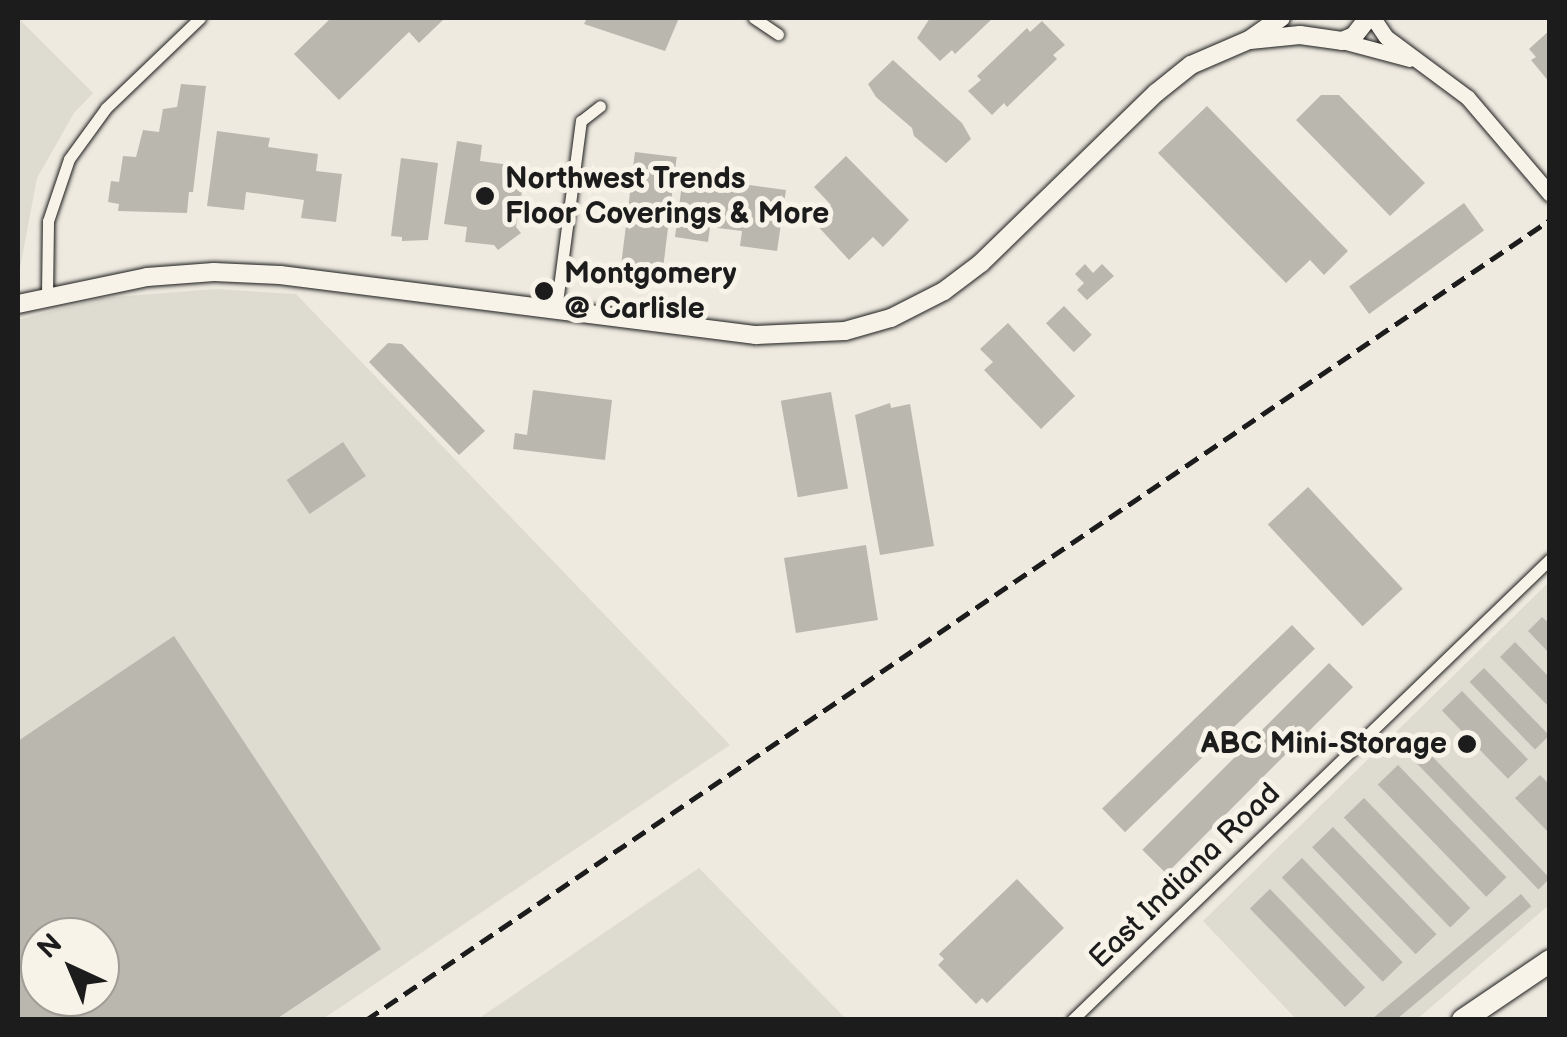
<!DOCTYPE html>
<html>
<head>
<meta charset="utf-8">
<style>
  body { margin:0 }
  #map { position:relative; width:1567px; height:1037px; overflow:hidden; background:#eeeae0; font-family:"Balsamiq Sans",sans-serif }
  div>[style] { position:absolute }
  .built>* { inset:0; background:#dedbd1 }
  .building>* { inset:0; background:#bab7af; transform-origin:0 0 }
  .roads { filter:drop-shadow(0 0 2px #1c1c1c) drop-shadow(0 0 2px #1c1c1c) }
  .minor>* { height:11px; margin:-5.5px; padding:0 5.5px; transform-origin:5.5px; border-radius:5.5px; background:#f7f3e8 }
  .tertiary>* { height:15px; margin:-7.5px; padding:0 7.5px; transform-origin:7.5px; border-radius:7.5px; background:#f7f3e8 }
  .secondary>* { height:18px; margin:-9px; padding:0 9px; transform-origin:9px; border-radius:9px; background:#f7f3e8 }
  .motorway>* { height:22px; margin:-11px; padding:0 11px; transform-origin:11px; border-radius:11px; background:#f7f3e8 }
  .rail>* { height:5px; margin-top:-2.5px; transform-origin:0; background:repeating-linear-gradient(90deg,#1c1c1c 0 15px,transparent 0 23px) }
  .dots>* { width:28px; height:28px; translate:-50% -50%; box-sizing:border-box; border:5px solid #f7f3e8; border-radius:50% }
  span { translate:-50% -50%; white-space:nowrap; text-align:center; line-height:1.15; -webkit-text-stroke:10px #f7f3e8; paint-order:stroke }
  .poi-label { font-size:30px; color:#1c1c1c; font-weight:700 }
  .left { translate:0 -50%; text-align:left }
  .right { translate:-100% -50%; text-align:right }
  .street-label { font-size:30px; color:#1c1c1c }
  .frame { position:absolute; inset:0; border:20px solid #1c1c1c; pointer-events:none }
  .north { position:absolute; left:20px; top:917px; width:100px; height:100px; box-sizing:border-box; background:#f7f3e8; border:2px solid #9f9d96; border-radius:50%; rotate:316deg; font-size:28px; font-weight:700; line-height:40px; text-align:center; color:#1c1c1c }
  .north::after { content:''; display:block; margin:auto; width:35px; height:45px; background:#1c1c1c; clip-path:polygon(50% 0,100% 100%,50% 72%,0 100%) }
</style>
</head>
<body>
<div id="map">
  <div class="built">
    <div style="clip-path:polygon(18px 18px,93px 93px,74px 113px,37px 178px,18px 279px)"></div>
    <div style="clip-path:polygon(evenodd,216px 289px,296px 294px,730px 745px,323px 1019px,18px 1020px,18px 320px,101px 298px,216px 289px,40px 937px,100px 937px,100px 997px,40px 997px,40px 937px)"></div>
    <div style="clip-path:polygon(1549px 582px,1549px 905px,1416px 1020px,1296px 1019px,1203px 921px)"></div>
    <div style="clip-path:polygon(699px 868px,846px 1019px,478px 1019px)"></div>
  </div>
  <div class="building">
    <div style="clip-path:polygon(331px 18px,445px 18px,419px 43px,409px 32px,339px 100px,294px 54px)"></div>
    <div style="clip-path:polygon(587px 18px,679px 18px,665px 51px,584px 24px)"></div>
    <div style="clip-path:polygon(930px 18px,993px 18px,955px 54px,952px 50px,940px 61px,917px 38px)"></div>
    <div style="clip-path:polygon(1042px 21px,1065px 45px,1053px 55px,1057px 59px,1007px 107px,1004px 103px,992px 115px,968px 91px,981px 80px,977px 76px,1027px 28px,1030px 32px)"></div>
    <div style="clip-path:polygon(1550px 30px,1550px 83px,1531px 60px,1536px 57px,1529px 49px)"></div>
    <div style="clip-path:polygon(893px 60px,962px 123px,971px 139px,946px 163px,914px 136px,912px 128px,876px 97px,868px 84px)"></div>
    <div style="clip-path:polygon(181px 84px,206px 86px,193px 192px,189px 192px,187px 213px,118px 211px,119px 204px,108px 202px,111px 181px,119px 182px,123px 156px,136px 157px,143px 130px,159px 132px,163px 109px,177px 107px)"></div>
    <div style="clip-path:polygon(1321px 95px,1339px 95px,1425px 183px,1390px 216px,1296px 120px)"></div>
    <div style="clip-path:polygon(1207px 106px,1348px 251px,1324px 275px,1310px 260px,1286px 283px,1158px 153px)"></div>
    <div style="clip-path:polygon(217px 131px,270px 138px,268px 147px,318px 154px,316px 171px,342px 174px,336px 222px,301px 218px,304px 200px,246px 192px,244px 210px,207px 206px)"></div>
    <div style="clip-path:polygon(457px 141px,482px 145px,480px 161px,526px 167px,516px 227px,521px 233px,498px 250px,494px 245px,465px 242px,467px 227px,444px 224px)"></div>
    <div style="left:635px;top:152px;width:42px;height:116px;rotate:7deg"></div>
    <div style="clip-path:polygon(846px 156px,909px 220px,883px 247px,873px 237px,849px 260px,814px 222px,831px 205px,814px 187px)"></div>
    <div style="clip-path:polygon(401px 158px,438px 163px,428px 240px,402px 241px,402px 237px,391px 236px)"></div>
    <div style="clip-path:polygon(683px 176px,786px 190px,777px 251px,740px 246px,742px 231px,710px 227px,708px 242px,675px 237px)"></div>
    <div style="left:1464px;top:203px;width:34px;height:142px;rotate:54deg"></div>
    <div style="clip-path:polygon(1085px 264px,1093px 273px,1102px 264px,1114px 276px,1087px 300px,1077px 290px,1084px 283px,1075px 274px)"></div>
    <div style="left:1064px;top:306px;width:40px;height:25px;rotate:46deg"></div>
    <div style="clip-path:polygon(1008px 323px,1075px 396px,1041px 429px,984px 370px,993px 362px,980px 349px)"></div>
    <div style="clip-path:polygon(388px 343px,402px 344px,485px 431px,459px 455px,369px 362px)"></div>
    <div style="clip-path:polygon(533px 390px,612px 400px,605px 460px,513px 449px,515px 433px,527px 435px)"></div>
    <div style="left:831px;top:392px;width:98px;height:51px;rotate:80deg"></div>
    <div style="clip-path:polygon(890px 403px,891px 408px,910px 404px,934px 546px,880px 555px,855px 415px)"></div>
    <div style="left:343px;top:442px;width:41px;height:68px;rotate:56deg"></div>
    <div style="left:1308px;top:487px;width:139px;height:55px;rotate:47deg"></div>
    <div style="left:866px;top:545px;width:76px;height:83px;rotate:81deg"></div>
    <div style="clip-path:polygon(1542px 617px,1550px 624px,1550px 654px,1528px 631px)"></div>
    <div style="left:1292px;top:625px;width:33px;height:264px;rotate:46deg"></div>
    <div style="clip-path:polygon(evenodd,174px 636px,381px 949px,275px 1020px,18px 1020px,18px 741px,174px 636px,40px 937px,100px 937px,100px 997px,40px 997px,40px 937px)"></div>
    <div style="clip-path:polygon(1515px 642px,1550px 678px,1550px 708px,1500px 657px)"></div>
    <div style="left:1329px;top:663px;width:34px;height:264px;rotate:45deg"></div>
    <div style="left:1484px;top:668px;width:94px;height:20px;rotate:46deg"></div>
    <div style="left:1462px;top:691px;width:95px;height:28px;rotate:46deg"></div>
    <div style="left:1427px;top:751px;width:177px;height:16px;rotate:46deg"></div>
    <div style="left:1398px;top:765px;width:156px;height:28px;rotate:46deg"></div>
    <div style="clip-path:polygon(1540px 775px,1550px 785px,1550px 834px,1515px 798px)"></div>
    <div style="left:1364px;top:798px;width:153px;height:28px;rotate:46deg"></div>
    <div style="left:1333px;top:827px;width:149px;height:29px;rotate:46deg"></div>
    <div style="left:1302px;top:858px;width:145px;height:28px;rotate:46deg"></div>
    <div style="clip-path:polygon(1017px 879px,1064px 928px,987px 1003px,982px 998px,976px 1004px,938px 965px,944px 959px,939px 954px)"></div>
    <div style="left:1270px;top:889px;width:137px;height:28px;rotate:46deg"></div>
    <div style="left:1521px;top:894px;width:16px;height:198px;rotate:50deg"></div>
  </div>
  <div class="roads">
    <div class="minor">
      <div style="left:754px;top:18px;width:29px;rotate:34deg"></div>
      <div style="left:47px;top:294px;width:73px;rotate:-89.2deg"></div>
      <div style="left:48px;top:221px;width:65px;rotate:-71.3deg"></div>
      <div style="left:69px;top:159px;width:63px;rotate:-54deg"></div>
      <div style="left:106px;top:108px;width:130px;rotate:-43.8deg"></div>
      <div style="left:556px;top:310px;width:191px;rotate:-82.5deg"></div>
      <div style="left:581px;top:121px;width:24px;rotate:-38deg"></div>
      <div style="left:1072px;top:1020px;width:664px;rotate:-43.96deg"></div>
    </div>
    <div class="tertiary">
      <div style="left:1373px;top:18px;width:23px;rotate:56deg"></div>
      <div style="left:1386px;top:37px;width:102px;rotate:36.6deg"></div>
      <div style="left:1468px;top:98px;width:126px;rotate:49.5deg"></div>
      <div style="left:1342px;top:41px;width:70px;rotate:14.8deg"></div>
    </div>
    <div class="secondary">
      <div style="left:1250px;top:40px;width:50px;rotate:-5.7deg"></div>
      <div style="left:1300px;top:35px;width:42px;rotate:8.1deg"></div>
      <div style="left:1342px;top:41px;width:13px;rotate:-23deg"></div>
      <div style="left:1354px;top:36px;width:23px;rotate:-52deg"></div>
      <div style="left:18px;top:304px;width:132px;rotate:-11.8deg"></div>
      <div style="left:147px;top:277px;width:67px;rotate:-4.3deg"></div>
      <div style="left:214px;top:272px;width:66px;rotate:2.6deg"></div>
      <div style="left:280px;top:275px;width:480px;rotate:7.2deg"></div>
      <div style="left:756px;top:335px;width:89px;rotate:-2.6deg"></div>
      <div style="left:845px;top:331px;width:48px;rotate:-15.8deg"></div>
      <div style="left:891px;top:318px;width:59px;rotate:-27deg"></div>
      <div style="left:944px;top:291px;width:46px;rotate:-37.1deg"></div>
      <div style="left:981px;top:263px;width:244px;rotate:-44.2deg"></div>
      <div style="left:1156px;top:93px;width:45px;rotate:-38.7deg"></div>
      <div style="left:1191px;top:65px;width:63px;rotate:-23.3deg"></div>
      <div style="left:1249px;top:40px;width:39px;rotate:-35deg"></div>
    </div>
    <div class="motorway">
      <div style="left:1463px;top:1020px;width:105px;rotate:-34.1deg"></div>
    </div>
  </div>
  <div class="rail">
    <div style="left:366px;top:1020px;width:1429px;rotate:-34.05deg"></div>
  </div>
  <div class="dots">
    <div style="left:485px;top:196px;background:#1c1c1c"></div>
    <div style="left:544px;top:291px;background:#1c1c1c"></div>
    <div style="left:1467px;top:744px;background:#1c1c1c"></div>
  </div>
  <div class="poi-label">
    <span class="left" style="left:505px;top:196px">Northwest Trends<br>Floor Coverings &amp; More</span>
    <span class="left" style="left:564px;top:291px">Montgomery<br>@ Carlisle</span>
    <span class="right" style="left:1447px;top:744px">ABC Mini-Storage</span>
  </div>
  <div class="street-label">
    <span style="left:1185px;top:876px;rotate:-44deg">East Indiana Road</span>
  </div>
  <div class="frame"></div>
  <div class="north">N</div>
</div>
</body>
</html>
